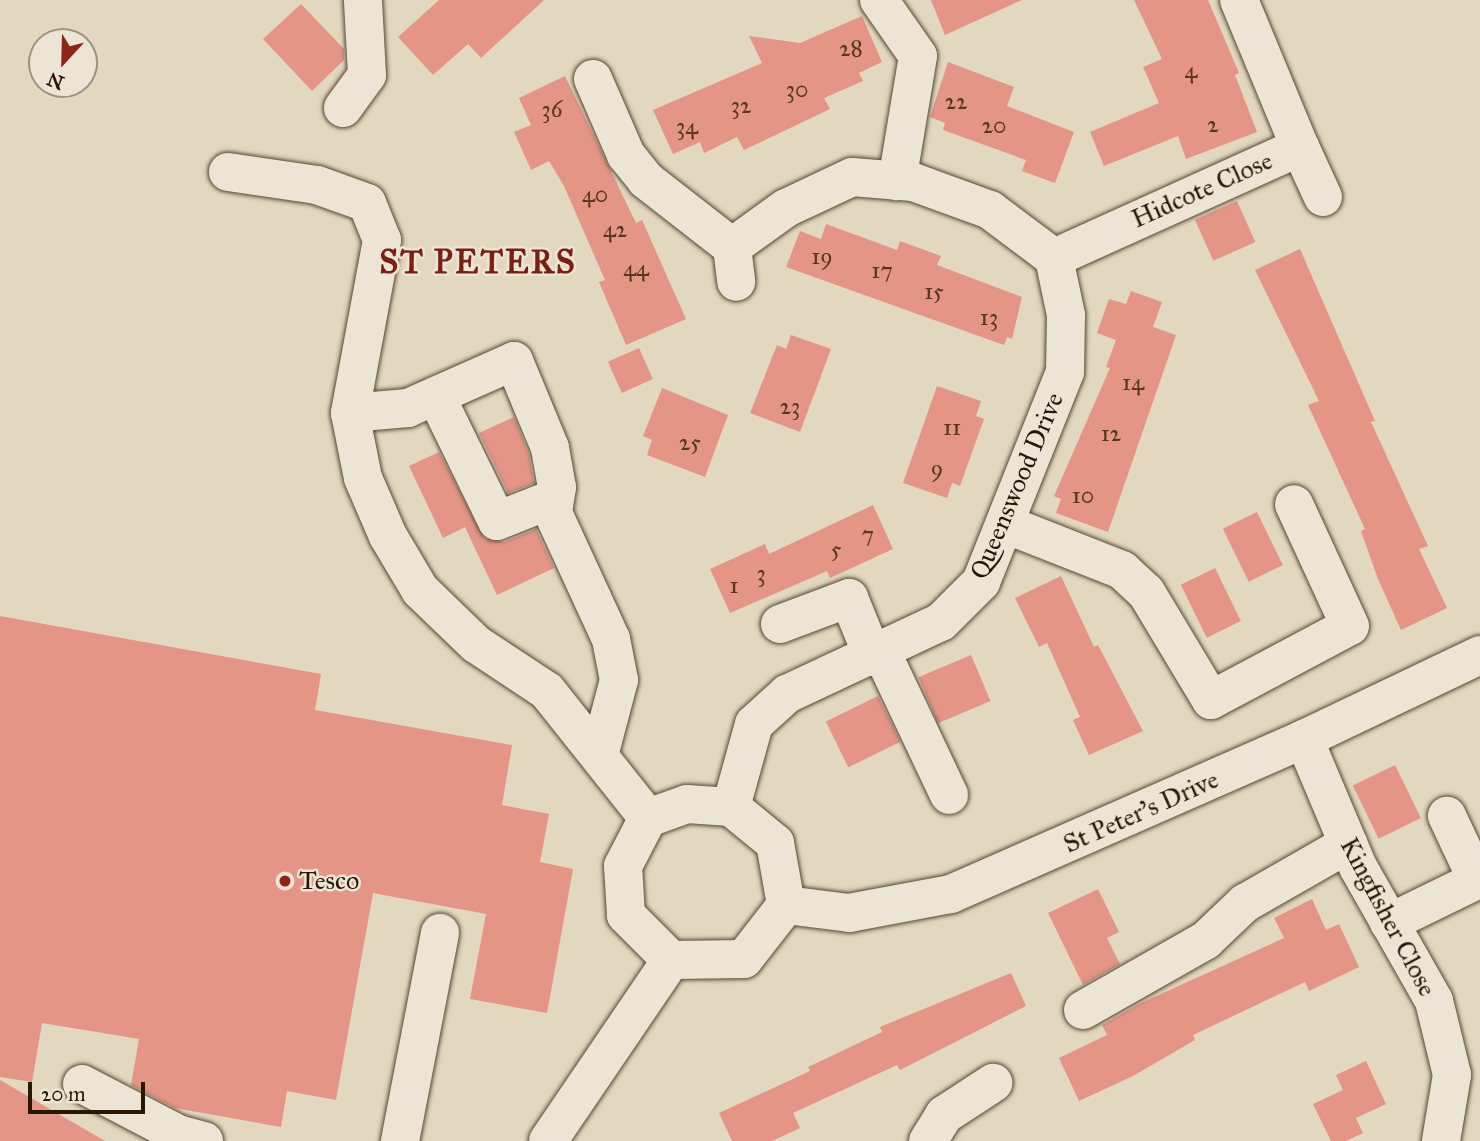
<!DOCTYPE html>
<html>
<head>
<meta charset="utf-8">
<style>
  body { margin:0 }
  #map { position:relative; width:1480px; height:1141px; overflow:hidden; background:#e2d7bf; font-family:"IM FELL Great Primer",serif }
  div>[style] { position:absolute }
  .building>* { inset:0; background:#e49586; transform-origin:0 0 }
  .roads { filter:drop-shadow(0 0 2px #564831) drop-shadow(0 0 2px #564831) }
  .minor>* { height:38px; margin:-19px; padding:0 19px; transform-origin:19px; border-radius:19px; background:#ece5d5 }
  .dots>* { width:19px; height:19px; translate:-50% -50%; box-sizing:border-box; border:4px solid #ece5d5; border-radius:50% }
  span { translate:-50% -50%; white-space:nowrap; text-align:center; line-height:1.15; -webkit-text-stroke:5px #ece5d5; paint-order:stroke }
  .number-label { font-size:23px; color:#573723 }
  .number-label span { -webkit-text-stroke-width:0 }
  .street-label { font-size:26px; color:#281802 }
  .poi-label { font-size:26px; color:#281802 }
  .left { translate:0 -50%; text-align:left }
  .district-label { font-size:33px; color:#7a1f14; font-weight:700; letter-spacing:2px }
  .north { position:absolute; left:28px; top:28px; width:70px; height:70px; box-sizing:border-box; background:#ece5d5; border:2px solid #9e9381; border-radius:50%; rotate:202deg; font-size:19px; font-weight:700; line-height:28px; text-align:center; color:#281802 }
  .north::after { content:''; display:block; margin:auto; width:24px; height:32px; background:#8f2418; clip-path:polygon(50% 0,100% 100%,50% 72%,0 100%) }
  .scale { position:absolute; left:28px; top:1082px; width:117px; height:32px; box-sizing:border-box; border:4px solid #281802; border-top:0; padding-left:9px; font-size:21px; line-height:24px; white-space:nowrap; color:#281802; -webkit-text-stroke:5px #ece5d5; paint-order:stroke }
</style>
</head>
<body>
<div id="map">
  <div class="building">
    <div style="clip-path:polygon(439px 0,544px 0,481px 58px,468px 44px,433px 75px,398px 37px)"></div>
    <div style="clip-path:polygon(931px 0,1022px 0,945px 35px)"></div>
    <div style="clip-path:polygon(1134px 0,1208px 0,1239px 73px,1235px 75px,1257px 132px,1186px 159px,1178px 136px,1104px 166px,1090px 132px,1159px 103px,1143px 67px,1162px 59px)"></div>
    <div style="clip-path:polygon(301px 4px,344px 49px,344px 60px,312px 91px,263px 39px)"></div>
    <div style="clip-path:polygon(862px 16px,882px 62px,859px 73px,863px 81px,824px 98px,830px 109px,744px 150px,737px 137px,704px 153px,700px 142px,673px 154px,653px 110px,762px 63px,749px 36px,800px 43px)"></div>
    <div style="clip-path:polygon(948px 62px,1014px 87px,1007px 106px,1074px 132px,1055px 183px,1022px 171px,1026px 160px,943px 130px,945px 123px,930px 117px)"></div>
    <div style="clip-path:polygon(565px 76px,636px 223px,642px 220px,686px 319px,626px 345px,599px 282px,605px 280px,564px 186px,549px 161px,531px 170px,514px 132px,531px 125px,519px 98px)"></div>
    <div style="left:1237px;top:201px;width:45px;height:46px;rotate:66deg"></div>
    <div style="clip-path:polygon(826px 224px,897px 250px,900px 241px,941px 256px,937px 265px,1022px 297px,1012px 339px,1007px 337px,1004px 345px,786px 267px,800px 231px,821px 239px)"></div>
    <div style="clip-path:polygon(1300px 249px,1375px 421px,1371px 422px,1428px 546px,1419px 549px,1447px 608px,1401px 630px,1378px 579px,1361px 531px,1365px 529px,1308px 405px,1319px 401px,1255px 270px)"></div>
    <div style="clip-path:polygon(1131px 291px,1162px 302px,1153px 327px,1176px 335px,1108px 532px,1056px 513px,1061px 499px,1054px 496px,1110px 368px,1106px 367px,1116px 340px,1097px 333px,1109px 299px,1126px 304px)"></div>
    <div style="clip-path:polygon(791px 335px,831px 349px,800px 432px,750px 413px,777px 345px,786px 349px)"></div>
    <div style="left:639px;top:348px;width:34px;height:34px;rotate:66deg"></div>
    <div style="clip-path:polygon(937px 386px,981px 401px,976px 416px,984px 419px,960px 486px,952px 483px,947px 498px,903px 483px)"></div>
    <div style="clip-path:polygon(662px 388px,728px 415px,705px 477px,647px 455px,652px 440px,643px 436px)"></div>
    <div style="clip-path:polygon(514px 417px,529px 454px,534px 483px,508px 493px,479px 433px)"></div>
    <div style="clip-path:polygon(439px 452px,484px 538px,504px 542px,536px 529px,554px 568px,497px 595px,465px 527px,443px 538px,409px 466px)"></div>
    <div style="clip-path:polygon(873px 505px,893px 549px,830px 578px,827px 571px,730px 613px,710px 569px,765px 544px,769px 554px)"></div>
    <div style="left:1257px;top:512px;width:59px;height:38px;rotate:64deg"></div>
    <div style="left:1215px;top:568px;width:59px;height:38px;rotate:64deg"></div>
    <div style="clip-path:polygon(1061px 576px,1094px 647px,1098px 645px,1143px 731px,1089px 755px,1073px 720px,1080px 717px,1047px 643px,1039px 647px,1015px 598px)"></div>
    <div style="clip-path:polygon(0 616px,321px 674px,315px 710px,512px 745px,502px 805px,549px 814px,540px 862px,573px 869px,547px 1013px,470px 999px,486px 914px,373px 893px,336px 1100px,287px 1091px,281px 1127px,175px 1108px,131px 1085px,139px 1039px,42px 1023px,32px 1082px,0 1077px)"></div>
    <div style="left:971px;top:655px;width:50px;height:57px;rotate:67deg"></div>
    <div style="left:878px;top:696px;width:51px;height:58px;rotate:64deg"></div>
    <div style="left:1395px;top:765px;width:59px;height:47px;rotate:64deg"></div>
    <div style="clip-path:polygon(1098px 889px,1119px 932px,1107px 938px,1120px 964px,1083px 985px,1048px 913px)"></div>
    <div style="clip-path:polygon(1312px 899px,1326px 930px,1339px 924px,1359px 967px,1309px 991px,1305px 982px,1193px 1035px,1195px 1040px,1133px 1076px,1079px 1101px,1059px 1058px,1107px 1035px,1102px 1025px,1139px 1004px,1284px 938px,1274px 918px)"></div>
    <div style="clip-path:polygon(1011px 973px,1026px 1006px,900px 1070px,897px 1065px,793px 1113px,800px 1128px,772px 1141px,732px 1141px,719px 1113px,810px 1071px,808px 1067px,882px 1032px,880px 1027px)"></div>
    <div style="clip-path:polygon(1366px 1061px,1386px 1104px,1356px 1118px,1363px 1133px,1346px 1141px,1331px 1141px,1313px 1104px,1343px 1090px,1336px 1075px)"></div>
    <div style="clip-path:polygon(0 1080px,105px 1141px,0 1141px)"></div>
  </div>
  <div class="roads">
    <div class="minor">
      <div style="left:879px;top:0;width:68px;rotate:55.1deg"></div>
      <div style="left:918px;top:56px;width:127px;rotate:99.5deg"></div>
      <div style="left:1239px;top:0;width:159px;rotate:67.5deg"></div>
      <div style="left:593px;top:79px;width:83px;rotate:66.5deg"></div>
      <div style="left:626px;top:155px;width:32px;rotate:51deg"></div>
      <div style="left:646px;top:180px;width:109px;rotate:37.9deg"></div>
      <div style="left:732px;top:247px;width:35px;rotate:83deg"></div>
      <div style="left:343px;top:108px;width:41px;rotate:-54deg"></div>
      <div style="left:367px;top:75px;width:75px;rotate:-93.1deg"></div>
      <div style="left:228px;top:172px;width:90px;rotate:8.3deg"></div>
      <div style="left:317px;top:185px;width:53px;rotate:19.8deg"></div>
      <div style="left:367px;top:203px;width:40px;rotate:68deg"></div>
      <div style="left:382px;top:240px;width:176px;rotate:100.5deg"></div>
      <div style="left:350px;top:413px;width:66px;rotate:78.7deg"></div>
      <div style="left:363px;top:478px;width:63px;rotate:66.7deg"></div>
      <div style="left:388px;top:536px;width:63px;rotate:59.3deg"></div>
      <div style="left:420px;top:590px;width:78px;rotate:44deg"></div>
      <div style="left:476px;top:644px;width:85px;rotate:33.5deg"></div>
      <div style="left:547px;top:691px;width:162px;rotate:51.5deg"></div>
      <div style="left:1054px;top:258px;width:270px;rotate:-24.3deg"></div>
      <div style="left:1300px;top:147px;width:55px;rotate:65.3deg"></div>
      <div style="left:436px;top:396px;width:139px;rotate:64deg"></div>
      <div style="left:497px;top:521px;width:62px;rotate:-21.6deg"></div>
      <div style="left:350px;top:413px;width:58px;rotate:-4.9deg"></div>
      <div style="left:408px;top:408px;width:116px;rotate:-23.9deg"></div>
      <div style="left:514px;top:361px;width:94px;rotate:67.5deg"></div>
      <div style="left:550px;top:448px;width:40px;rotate:80deg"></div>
      <div style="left:557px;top:487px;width:26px;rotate:99deg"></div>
      <div style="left:553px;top:513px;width:139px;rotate:65.3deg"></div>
      <div style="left:611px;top:639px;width:42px;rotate:79deg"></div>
      <div style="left:619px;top:680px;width:74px;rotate:104.8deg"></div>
      <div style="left:1005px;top:524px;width:126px;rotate:21.5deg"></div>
      <div style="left:1122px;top:570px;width:33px;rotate:43deg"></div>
      <div style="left:1146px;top:592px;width:126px;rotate:59deg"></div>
      <div style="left:1211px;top:700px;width:157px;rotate:-28deg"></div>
      <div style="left:1350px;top:626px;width:134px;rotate:-114.7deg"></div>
      <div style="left:780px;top:624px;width:74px;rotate:-20.6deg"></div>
      <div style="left:849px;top:598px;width:64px;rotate:67.9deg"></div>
      <div style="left:882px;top:653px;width:157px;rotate:64.7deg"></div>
      <div style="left:1304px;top:739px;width:139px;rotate:67.1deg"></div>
      <div style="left:1358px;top:867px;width:154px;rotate:60.4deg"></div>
      <div style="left:1434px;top:1001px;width:76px;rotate:76.3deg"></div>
      <div style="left:1452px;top:1075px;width:67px;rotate:99.5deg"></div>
      <div style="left:687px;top:804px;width:44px;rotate:3.9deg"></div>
      <div style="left:731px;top:807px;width:57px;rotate:39.3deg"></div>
      <div style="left:775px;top:843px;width:63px;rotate:79.9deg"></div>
      <div style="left:786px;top:905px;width:68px;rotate:127.9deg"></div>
      <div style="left:744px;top:959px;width:73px;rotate:179.2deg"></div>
      <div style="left:671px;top:960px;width:64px;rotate:-135deg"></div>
      <div style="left:626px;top:915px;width:49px;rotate:-93.5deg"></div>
      <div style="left:623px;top:866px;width:54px;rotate:-62.5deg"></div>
      <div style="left:648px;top:818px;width:41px;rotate:-19.7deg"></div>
      <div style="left:731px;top:807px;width:86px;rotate:-74.5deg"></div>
      <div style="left:754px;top:724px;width:45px;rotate:-42.3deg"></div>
      <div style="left:787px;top:694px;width:170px;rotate:-25.1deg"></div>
      <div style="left:941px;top:622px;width:57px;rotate:-45deg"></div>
      <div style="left:981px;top:582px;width:226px;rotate:-68.2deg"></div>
      <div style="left:1065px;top:372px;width:57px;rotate:-89deg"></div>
      <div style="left:1066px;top:315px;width:58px;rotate:-101.9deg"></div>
      <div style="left:1054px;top:258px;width:80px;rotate:-143.1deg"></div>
      <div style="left:990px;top:210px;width:82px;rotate:-160deg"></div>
      <div style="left:913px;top:182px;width:61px;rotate:-175.3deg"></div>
      <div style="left:852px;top:177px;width:73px;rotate:154.8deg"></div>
      <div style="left:786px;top:208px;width:67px;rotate:144.2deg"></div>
      <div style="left:786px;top:905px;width:64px;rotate:7.2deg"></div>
      <div style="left:849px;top:913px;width:104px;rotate:-10.6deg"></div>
      <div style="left:951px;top:894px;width:386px;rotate:-23.7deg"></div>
      <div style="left:1304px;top:739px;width:195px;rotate:-25.5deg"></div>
      <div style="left:1389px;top:923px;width:98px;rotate:-26deg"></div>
      <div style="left:1477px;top:880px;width:71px;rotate:-115.1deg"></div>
      <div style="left:1083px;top:1010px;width:142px;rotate:-29.6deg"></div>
      <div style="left:1206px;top:940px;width:54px;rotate:-43.5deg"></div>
      <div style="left:1245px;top:903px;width:119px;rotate:-29.8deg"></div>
      <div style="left:82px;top:1084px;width:108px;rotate:27.5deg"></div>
      <div style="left:178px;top:1134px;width:27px;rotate:15deg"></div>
      <div style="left:400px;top:1141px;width:212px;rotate:-79.1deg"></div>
      <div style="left:548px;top:1141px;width:219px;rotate:-55.8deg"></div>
      <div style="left:928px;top:1141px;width:31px;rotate:-58deg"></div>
      <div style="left:944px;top:1115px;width:59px;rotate:-33.1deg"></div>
    </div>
  </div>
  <div class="dots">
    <div style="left:285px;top:881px;background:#8f2418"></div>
  </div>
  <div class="number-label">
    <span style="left:851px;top:48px">28</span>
    <span style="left:1191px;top:70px">4</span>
    <span style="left:797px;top:89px">30</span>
    <span style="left:956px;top:101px">22</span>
    <span style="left:741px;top:105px">32</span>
    <span style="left:552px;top:109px">36</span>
    <span style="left:1213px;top:124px">2</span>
    <span style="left:994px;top:125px">20</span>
    <span style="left:687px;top:126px">34</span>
    <span style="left:595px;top:194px">40</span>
    <span style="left:615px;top:229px">42</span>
    <span style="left:822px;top:256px">19</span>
    <span style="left:636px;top:268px">44</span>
    <span style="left:882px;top:270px">17</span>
    <span style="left:934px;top:291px">15</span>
    <span style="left:989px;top:317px">13</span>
    <span style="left:1133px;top:382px">14</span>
    <span style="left:790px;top:406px">23</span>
    <span style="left:952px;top:427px">11</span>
    <span style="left:1111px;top:433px">12</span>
    <span style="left:690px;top:442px">25</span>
    <span style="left:937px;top:468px">9</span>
    <span style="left:1083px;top:495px">10</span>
    <span style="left:868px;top:534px">7</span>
    <span style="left:836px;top:549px">5</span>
    <span style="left:761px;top:573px">3</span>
    <span style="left:734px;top:585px">1</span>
  </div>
  <div class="street-label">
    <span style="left:1202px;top:190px;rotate:-24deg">Hidcote Close</span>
    <span style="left:1017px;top:486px;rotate:-67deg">Queenswood Drive</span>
    <span style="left:1141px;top:812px;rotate:-24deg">St Peter's Drive</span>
    <span style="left:1388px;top:917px;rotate:62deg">Kingfisher Close</span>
  </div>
  <div class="poi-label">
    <span class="left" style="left:299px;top:881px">Tesco</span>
  </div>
  <div class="district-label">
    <span style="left:478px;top:263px">ST PETERS</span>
  </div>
  <div class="north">N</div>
  <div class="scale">20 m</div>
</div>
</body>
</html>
